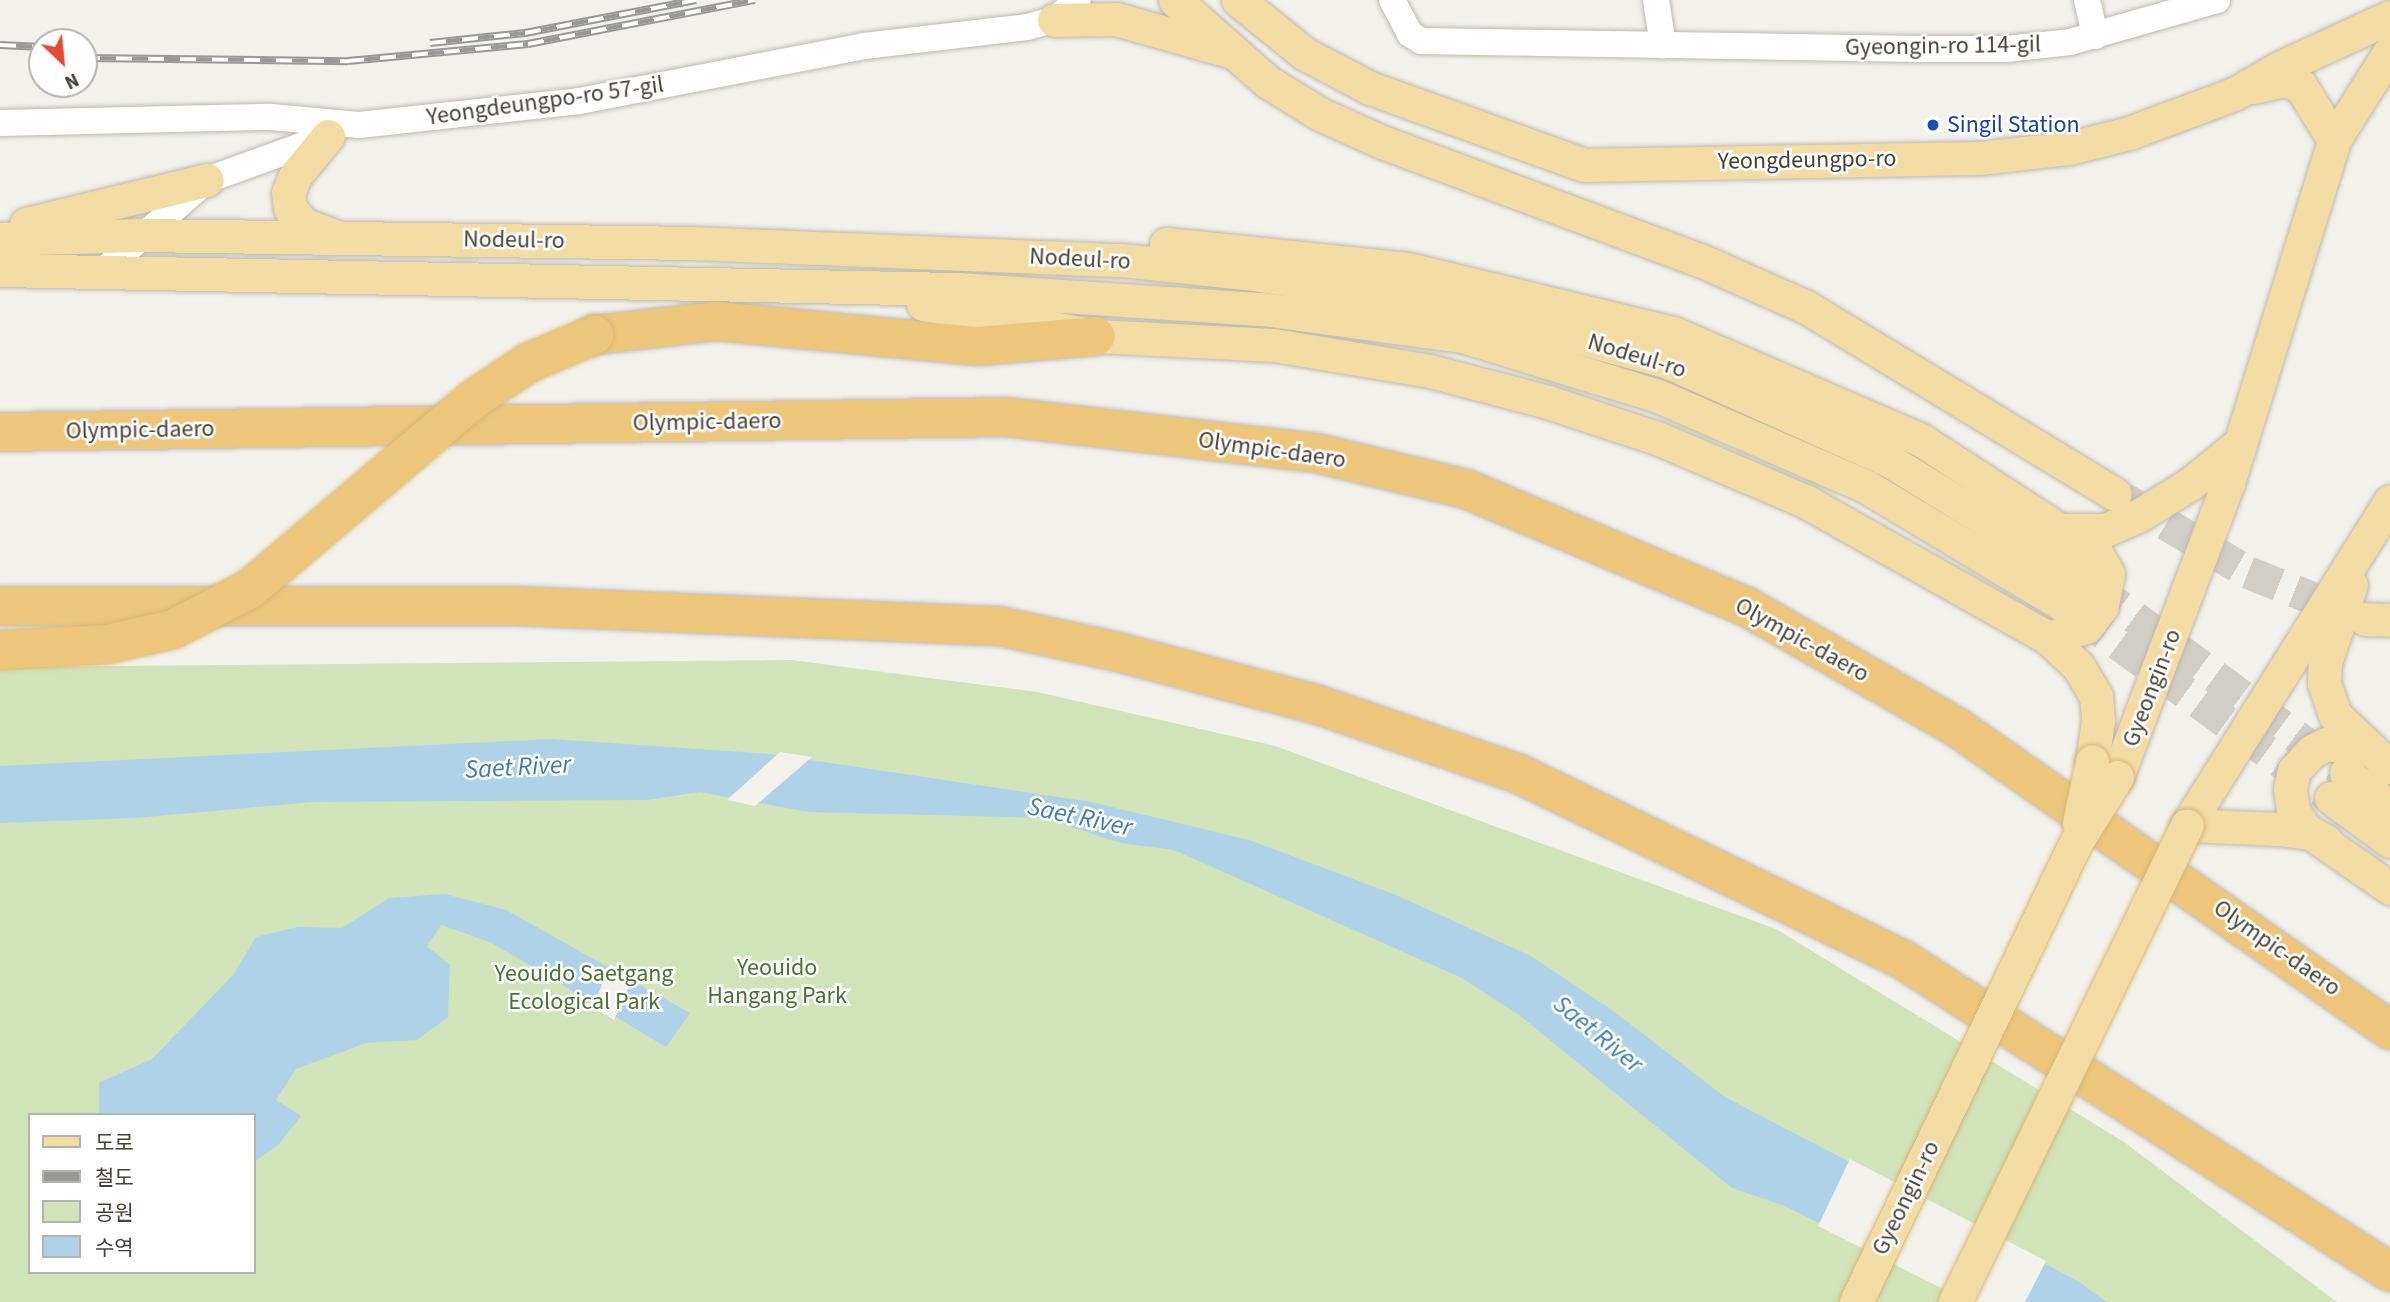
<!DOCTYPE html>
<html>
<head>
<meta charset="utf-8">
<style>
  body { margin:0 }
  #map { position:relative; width:2390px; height:1302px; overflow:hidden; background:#f3f1eb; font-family:"Source Sans 3","Noto Sans KR",sans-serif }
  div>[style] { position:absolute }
  .green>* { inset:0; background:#d0e3b9 }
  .water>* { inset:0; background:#afd2e9 }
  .pier>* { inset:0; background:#f3f1eb }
  .major-tunnel>* { height:33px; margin-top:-16.5px; transform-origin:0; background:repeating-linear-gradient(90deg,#d1cec7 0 33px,transparent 0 50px) }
  .roads { filter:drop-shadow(0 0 2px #beb8ae) drop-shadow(0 0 2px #beb8ae) }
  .minor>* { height:26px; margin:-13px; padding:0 13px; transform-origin:13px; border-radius:13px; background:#fff }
  .major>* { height:33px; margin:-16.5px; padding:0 16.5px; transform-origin:16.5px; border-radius:16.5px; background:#f3dba4 }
  .highway>* { height:38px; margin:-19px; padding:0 19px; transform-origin:19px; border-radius:19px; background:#edc67c }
  .rail>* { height:8px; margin-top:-4px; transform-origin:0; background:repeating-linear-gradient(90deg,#fff 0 16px,#989898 0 32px); box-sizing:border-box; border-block:2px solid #989898 }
  .bridges { filter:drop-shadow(0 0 2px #d6b876) drop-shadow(0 0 2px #d6b876) }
  .major-bridge>* { height:33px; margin:-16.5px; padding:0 16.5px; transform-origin:16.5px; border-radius:16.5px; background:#f3dba4 }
  .highway-bridge>* { height:38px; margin:-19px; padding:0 19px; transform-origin:19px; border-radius:19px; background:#edc67c }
  .dots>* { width:19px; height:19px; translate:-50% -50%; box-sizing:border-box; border:4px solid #fff; border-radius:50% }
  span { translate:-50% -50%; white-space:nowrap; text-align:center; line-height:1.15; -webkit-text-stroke:5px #fff; paint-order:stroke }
  .street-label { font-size:24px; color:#474139 }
  .transit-label { font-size:24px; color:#164399 }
  .left { translate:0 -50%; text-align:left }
  .park-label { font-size:24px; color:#4c7233 }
  .water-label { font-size:26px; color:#3e7ca7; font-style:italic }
  .legend { position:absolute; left:28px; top:1113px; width:228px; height:161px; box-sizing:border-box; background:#fff; border:2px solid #b5b3b0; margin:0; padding:9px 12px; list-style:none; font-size:21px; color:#474139 }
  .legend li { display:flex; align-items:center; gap:14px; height:35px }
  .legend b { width:35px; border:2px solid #b5b3b0 }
  .north { position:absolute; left:28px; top:28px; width:70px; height:70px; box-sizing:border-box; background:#fff; border:2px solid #b5b3b0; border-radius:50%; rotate:154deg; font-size:19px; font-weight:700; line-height:28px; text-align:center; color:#474139 }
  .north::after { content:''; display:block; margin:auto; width:24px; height:32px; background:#e14c34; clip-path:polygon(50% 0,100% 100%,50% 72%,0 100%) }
</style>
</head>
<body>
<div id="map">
  <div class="green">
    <div style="clip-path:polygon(evenodd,791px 660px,1037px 692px,1275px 746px,1776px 929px,2124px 1142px,2337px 1302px,0 1302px,0 667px,791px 660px,30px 1115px,254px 1115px,254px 1272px,30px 1272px,30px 1115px)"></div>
  </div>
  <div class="water">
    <div style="clip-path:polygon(552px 739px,770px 754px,1091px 802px,1249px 840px,1396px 895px,1531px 956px,1616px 1013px,1725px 1097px,2078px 1281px,2107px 1302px,1977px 1302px,1785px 1206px,1732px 1188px,1519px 1015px,1462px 978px,1174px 850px,1121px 843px,1044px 818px,809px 812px,700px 792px,647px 800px,313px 802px,135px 818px,0 823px,0 766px)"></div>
    <div style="clip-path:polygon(445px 894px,506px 910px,690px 1013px,666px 1047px,492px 943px,441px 925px,427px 946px,450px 965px,448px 1017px,417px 1040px,366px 1043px,296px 1069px,276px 1100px,301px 1116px,278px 1145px,254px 1162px,254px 1115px,99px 1115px,99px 1083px,152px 1059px,233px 975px,256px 937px,298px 927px,342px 928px,389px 898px)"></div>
  </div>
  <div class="pier">
    <div style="clip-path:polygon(780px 752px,812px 757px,755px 806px,727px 800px)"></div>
    <div style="clip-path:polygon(610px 964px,633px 977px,614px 1020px,593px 1007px)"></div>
    <div style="clip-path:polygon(1850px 1159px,2046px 1261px,2025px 1302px,1969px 1302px,1818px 1226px)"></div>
  </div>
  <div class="major-tunnel">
    <div style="left:2123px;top:498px;width:145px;rotate:30.6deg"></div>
    <div style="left:2248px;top:572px;width:113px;rotate:21.8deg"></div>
    <div style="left:2094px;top:587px;width:313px;rotate:36.4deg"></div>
    <div style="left:2078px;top:614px;width:313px;rotate:36deg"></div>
  </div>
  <div class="roads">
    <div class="minor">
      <div style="left:1392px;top:0;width:38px;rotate:62deg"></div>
      <div style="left:1410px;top:34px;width:13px;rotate:32deg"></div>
      <div style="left:1421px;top:41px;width:504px;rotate:0.91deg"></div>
      <div style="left:1925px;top:49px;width:81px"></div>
      <div style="left:2006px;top:49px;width:64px;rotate:-6.2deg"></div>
      <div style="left:2070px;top:42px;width:153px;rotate:-15.9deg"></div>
      <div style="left:1656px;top:0;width:46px;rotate:81.2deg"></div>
      <div style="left:2087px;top:0;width:37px;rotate:77deg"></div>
      <div style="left:0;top:123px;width:271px;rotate:-1.3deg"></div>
      <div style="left:271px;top:117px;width:88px;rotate:5.2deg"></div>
      <div style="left:359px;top:125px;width:221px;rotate:-6.2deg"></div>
      <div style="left:579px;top:101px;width:290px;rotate:-10.9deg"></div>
      <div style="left:864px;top:46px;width:164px;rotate:-6.6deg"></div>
      <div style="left:1027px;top:27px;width:28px;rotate:-15deg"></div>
      <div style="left:1054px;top:20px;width:31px;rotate:-40deg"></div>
      <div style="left:104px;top:270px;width:137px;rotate:-41.1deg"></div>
      <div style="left:207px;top:180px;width:132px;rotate:-19.9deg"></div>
    </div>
    <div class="major">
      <div style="left:1175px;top:0;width:124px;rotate:41.4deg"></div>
      <div style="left:1268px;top:82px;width:61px;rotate:31.6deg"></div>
      <div style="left:1320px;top:114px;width:68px;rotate:24.3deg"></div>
      <div style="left:1382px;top:142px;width:339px;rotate:20.4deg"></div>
      <div style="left:1700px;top:260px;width:116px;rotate:23.9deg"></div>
      <div style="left:1806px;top:307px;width:361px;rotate:31.2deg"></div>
      <div style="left:1238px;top:0;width:86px;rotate:38.9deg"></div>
      <div style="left:1305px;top:54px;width:73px;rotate:27.6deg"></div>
      <div style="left:1370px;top:88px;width:227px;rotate:19.8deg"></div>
      <div style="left:1584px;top:165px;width:395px;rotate:-1deg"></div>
      <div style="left:1979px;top:158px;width:92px;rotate:-6.3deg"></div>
      <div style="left:2070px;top:148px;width:61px;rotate:-14.3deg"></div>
      <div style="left:2129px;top:133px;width:112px;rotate:-20.4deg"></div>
      <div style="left:2234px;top:94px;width:52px;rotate:-30deg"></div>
      <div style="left:2279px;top:68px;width:122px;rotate:-24.7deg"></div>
      <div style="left:1054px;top:20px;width:62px;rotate:-0.9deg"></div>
      <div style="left:1116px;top:19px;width:117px;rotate:15.8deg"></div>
      <div style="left:2254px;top:87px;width:31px;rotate:-13deg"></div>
      <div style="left:2284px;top:80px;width:17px;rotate:17deg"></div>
      <div style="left:2300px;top:85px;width:65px;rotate:58.3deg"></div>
      <div style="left:328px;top:136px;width:52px;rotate:129.5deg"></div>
      <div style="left:295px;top:176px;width:18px;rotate:112deg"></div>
      <div style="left:288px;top:193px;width:15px;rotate:82deg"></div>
      <div style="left:290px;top:208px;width:21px;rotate:51deg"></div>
      <div style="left:303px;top:224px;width:34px;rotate:21deg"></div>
      <div style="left:26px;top:224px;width:186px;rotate:-13.7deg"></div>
      <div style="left:0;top:239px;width:140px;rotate:-1.6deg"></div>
      <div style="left:140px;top:235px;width:552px;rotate:0.83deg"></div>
      <div style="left:692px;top:243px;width:429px;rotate:2.3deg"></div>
      <div style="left:1121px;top:260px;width:134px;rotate:6deg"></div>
      <div style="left:1254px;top:274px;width:238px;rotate:9.4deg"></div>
      <div style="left:1489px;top:313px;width:186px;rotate:15.3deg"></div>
      <div style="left:1668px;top:362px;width:243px;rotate:24deg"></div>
      <div style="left:1890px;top:461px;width:240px;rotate:31.7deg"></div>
      <div style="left:1166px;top:244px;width:243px;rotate:5.9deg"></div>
      <div style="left:1408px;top:269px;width:273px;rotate:13.6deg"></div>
      <div style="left:1673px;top:333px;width:270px;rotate:23.3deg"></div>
      <div style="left:1921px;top:440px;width:208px;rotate:32.9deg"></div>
      <div style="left:2096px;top:553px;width:24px;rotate:60deg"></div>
      <div style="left:2108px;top:574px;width:33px;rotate:101deg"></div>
      <div style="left:2102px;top:606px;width:26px;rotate:127deg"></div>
      <div style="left:2086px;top:627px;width:40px;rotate:164deg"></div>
      <div style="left:0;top:270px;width:958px;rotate:1.14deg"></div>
      <div style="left:958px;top:289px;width:305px;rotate:3.8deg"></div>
      <div style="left:1262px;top:309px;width:202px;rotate:7.7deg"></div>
      <div style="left:1462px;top:336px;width:205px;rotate:17deg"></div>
      <div style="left:1658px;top:396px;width:228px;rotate:23.5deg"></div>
      <div style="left:1867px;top:487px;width:246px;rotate:31deg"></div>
      <div style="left:923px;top:304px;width:176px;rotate:10.5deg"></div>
      <div style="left:1096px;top:336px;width:178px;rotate:2.9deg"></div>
      <div style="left:1274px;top:345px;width:158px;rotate:9.5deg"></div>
      <div style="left:1430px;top:371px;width:122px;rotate:14.7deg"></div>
      <div style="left:1548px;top:402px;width:115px;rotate:18.3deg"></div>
      <div style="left:1657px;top:438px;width:161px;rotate:23.1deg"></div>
      <div style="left:1805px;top:501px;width:279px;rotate:29.4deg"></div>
      <div style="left:2048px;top:638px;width:41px;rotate:43deg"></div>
      <div style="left:2078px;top:666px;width:35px;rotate:59deg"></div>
      <div style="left:2096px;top:696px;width:25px;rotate:85deg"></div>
      <div style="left:2098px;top:721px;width:40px;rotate:98.5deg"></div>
      <div style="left:2061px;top:530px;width:44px"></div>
      <div style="left:2105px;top:530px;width:36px;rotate:-23deg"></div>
      <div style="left:2138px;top:516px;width:61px;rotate:-31.6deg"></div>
      <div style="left:2190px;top:484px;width:62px;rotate:-39.1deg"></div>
      <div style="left:2351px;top:585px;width:82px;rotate:108.4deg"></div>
      <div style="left:2325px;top:663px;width:20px;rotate:93deg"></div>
      <div style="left:2324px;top:683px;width:34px;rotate:71deg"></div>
      <div style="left:2335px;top:715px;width:76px;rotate:43.4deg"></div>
      <div style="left:2365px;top:619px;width:25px;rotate:2deg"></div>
      <div style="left:2371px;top:750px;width:45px;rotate:-172.4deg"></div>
      <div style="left:2326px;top:744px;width:16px;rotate:153deg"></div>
      <div style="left:2312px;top:751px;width:26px;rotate:133deg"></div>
      <div style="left:2294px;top:770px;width:19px;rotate:102deg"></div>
      <div style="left:2290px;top:789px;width:22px;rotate:82deg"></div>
      <div style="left:2293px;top:811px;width:22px;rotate:56deg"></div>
      <div style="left:2305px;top:829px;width:103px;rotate:34.8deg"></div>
      <div style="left:2346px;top:773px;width:56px;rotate:37.7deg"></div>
      <div style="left:2117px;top:777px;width:314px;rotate:-69.3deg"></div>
      <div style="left:2228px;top:483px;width:359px;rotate:-72.8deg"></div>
      <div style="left:2334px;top:140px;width:105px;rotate:-57.8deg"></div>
      <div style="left:2331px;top:798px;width:73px;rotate:36.1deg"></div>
      <div style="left:2326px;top:841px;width:17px;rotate:-152deg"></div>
      <div style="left:2311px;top:833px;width:34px;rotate:-173deg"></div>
      <div style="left:2277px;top:829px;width:90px;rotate:-177.5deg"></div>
      <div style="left:2187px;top:825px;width:382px;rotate:-57.9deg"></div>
    </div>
    <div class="highway">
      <div style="left:594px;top:335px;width:123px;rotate:-6.5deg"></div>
      <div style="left:716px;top:321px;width:263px;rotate:5.5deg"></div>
      <div style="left:978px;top:346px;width:118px;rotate:-4.8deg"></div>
      <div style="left:0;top:432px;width:1006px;rotate:-0.85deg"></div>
      <div style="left:1006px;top:417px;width:312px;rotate:6.6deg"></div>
      <div style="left:1316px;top:453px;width:154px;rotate:13.5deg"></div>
      <div style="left:1466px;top:489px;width:305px;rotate:22.8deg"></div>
      <div style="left:1747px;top:607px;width:243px;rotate:29.8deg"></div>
      <div style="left:1958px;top:728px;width:527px;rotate:34.96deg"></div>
      <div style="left:0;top:606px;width:516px"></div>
      <div style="left:516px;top:606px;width:483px;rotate:2.4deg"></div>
      <div style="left:999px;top:626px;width:122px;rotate:12.3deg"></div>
      <div style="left:1118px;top:652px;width:207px;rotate:14.8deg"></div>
      <div style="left:1318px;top:705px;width:213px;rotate:18.9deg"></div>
      <div style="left:1519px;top:774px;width:429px;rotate:25.8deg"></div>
      <div style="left:1905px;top:961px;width:576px;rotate:32.67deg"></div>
    </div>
  </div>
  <div class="rail">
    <div style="left:430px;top:43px;width:96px;rotate:-6deg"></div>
    <div style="left:525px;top:33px;width:174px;rotate:-10.9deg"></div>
    <div style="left:0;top:45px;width:42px;rotate:2.7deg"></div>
    <div style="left:84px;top:58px;width:264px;rotate:0.7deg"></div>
    <div style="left:348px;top:61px;width:181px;rotate:-5.4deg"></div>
    <div style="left:528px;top:44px;width:231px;rotate:-11deg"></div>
  </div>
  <div class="bridges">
    <div class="major-bridge">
      <div style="left:2079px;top:823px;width:63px;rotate:-78.2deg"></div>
      <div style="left:1856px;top:1302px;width:508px;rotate:-64.44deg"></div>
      <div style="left:2075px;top:844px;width:79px;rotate:-57.9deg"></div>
      <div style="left:1955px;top:1302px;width:530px;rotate:-64.06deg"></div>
    </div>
    <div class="highway-bridge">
      <div style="left:0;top:650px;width:107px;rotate:-3.2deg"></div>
      <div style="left:107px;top:644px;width:68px;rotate:-12.8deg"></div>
      <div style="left:173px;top:629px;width:87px;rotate:-27.5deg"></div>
      <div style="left:250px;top:589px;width:294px;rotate:-40.3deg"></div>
      <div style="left:474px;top:399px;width:65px;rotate:-33.7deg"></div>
      <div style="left:528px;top:363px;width:72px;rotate:-23deg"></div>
    </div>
  </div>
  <div class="dots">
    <div style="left:1933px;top:125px;background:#1a4fb4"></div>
  </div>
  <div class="street-label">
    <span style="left:1943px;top:46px;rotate:-1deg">Gyeongin-ro 114-gil</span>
    <span style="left:545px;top:101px;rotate:-8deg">Yeongdeungpo-ro 57-gil</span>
    <span style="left:1807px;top:160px;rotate:-1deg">Yeongdeungpo-ro</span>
    <span style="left:514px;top:240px;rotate:1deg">Nodeul-ro</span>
    <span style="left:1080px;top:259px;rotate:3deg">Nodeul-ro</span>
    <span style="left:1637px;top:356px;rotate:17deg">Nodeul-ro</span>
    <span style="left:707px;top:422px;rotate:-1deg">Olympic-daero</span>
    <span style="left:140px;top:430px;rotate:-1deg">Olympic-daero</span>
    <span style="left:1272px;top:450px;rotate:8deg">Olympic-daero</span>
    <span style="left:1802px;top:640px;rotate:29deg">Olympic-daero</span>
    <span style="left:2152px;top:688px;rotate:-69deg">Gyeongin-ro</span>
    <span style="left:2277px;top:948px;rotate:35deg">Olympic-daero</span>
    <span style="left:1906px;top:1198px;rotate:-64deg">Gyeongin-ro</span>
  </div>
  <div class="transit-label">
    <span class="left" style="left:1947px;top:125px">Singil Station</span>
  </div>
  <div class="park-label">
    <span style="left:777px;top:982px">Yeouido<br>Hangang Park</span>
    <span style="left:584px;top:988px">Yeouido Saetgang<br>Ecological Park</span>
  </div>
  <div class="water-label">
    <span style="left:518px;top:767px;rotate:-3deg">Saet River</span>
    <span style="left:1080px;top:817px;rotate:12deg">Saet River</span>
    <span style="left:1598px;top:1034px;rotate:39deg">Saet River</span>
  </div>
  <ul class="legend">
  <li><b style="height:9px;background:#f3dba4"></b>도로</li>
  <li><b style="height:9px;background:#989898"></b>철도</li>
  <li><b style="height:19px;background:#d0e3b9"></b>공원</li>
  <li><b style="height:19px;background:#afd2e9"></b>수역</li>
  </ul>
  <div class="north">N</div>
</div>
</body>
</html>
